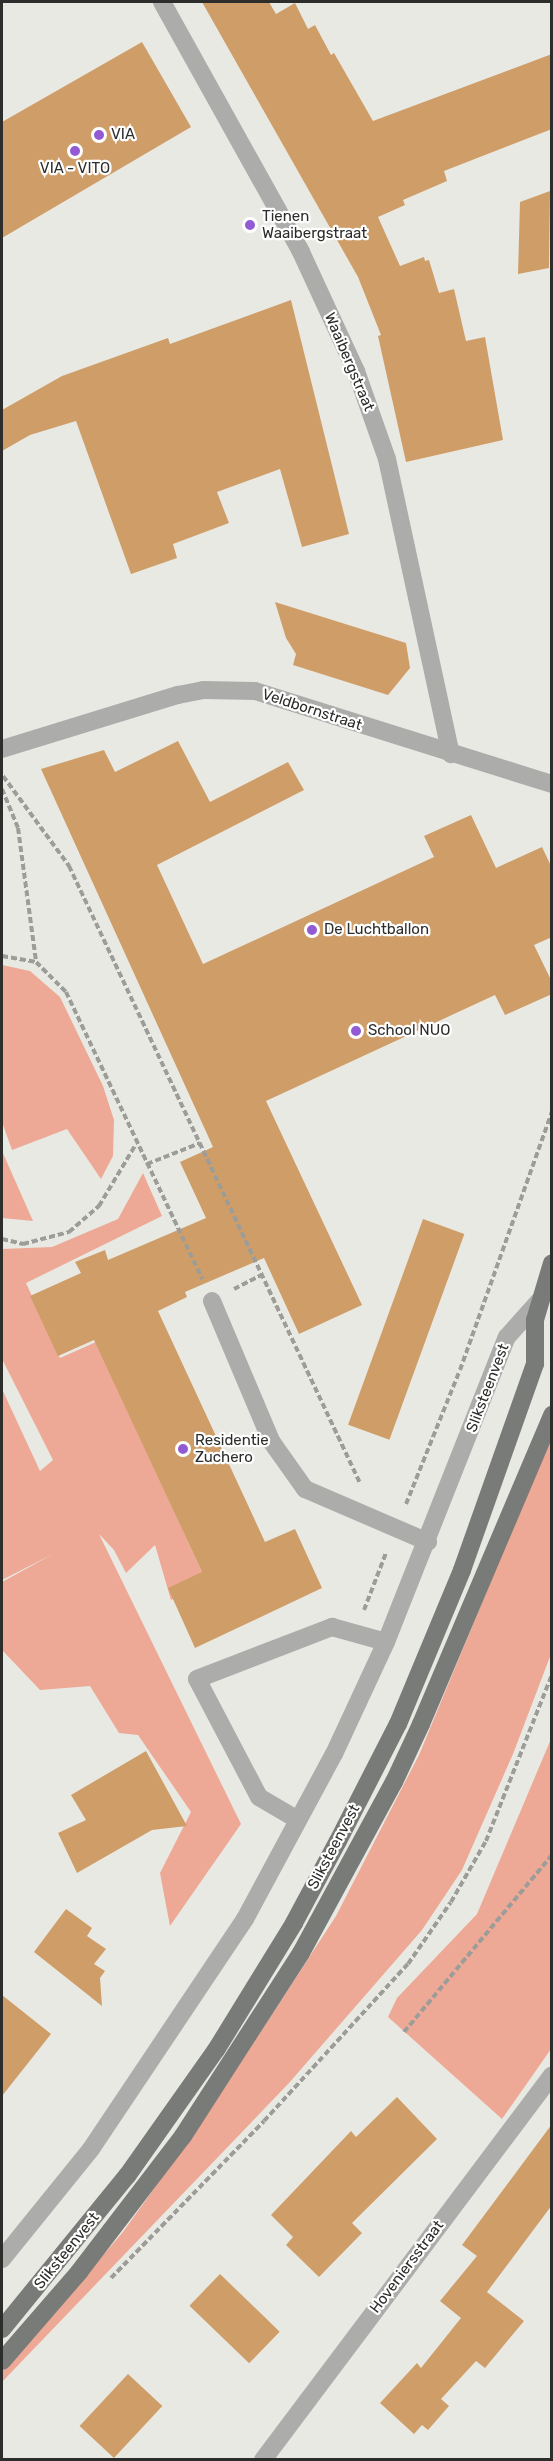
<!DOCTYPE html>
<html>
<head>
<meta charset="utf-8">
<style>
  body { margin:0 }
  #map { position:relative; width:553px; height:2461px; overflow:hidden; background:#e9e9e4; font-family:Rubik,sans-serif }
  div>[style] { position:absolute }
  .green>* { inset:0; background:#eda995 }
  .building>* { inset:0; background:#cf9e68; transform-origin:0 0 }
  .path>* { height:4px; margin-top:-2px; transform-origin:0; background:repeating-linear-gradient(90deg,#9c9c99 0 6px,transparent 0 9px) }
  .lane>* { height:18px; margin:-9px; padding:0 9px; transform-origin:9px; border-radius:9px; background:#acadab }
  .street>* { height:18px; margin:-9px; padding:0 9px; transform-origin:9px; border-radius:9px; background:#acadab }
  .primary>* { height:18px; margin:-9px; padding:0 9px; transform-origin:9px; border-radius:9px; background:#797b78 }
  .dots>* { width:16px; height:16px; translate:-50% -50%; box-sizing:border-box; border:3px solid #fff; border-radius:50% }
  span { translate:-50% -50%; white-space:nowrap; text-align:center; line-height:1.15; -webkit-text-stroke:4.5px #fff; paint-order:stroke }
  .poi-label { font-size:15px; color:#2d2d2b }
  .left { translate:0 -50%; text-align:left }
  .street-label { font-size:15px; color:#2d2d2b }
  .frame { position:absolute; inset:0; border:3px solid #2d2d2b; pointer-events:none }
</style>
</head>
<body>
<div id="map">
  <div class="green">
    <div style="clip-path:polygon(2px 965px,30px 971px,60px 997px,103px 1086px,114px 1120px,113px 1156px,101px 1179px,67px 1129px,12px 1150px,2px 1122px)"></div>
    <div style="clip-path:polygon(2px 1151px,33px 1221px,2px 1218px)"></div>
    <div style="clip-path:polygon(143px 1173px,162px 1216px,26px 1283px,60px 1358px,96px 1342px,207px 1583px,171px 1600px,155px 1545px,126px 1573px,114px 1550px,99px 1534px,241px 1824px,170px 1926px,160px 1873px,191px 1812px,138px 1735px,119px 1733px,90px 1686px,40px 1690px,2px 1650px,2px 1582px,53px 1554px,2px 1580px,2px 1389px,40px 1471px,53px 1460px,2px 1359px,2px 1249px,52px 1247px,118px 1219px)"></div>
    <div style="clip-path:polygon(551px 1436px,551px 1654px,513px 1754px,462px 1870px,422px 1930px,289px 2083px,2px 2382px,2px 2372px,123px 2232px,204px 2119px,336px 1916px,419px 1755px)"></div>
    <div style="clip-path:polygon(551px 1739px,551px 2049px,502px 2119px,388px 2017px,397px 1998px,477px 1914px)"></div>
  </div>
  <div class="building">
    <div style="clip-path:polygon(202px 2px,269px 2px,276px 14px,295px 3px,308px 29px,315px 25px,331px 55px,334px 53px,373px 121px,552px 54px,552px 129px,444px 171px,447px 181px,403px 200px,405px 205px,378px 217px,400px 266px,424px 257px,425px 261px,429px 260px,439px 293px,454px 289px,466px 341px,485px 337px,503px 440px,406px 462px,378px 336px,381px 335px,358px 277px)"></div>
    <div style="clip-path:polygon(142px 42px,191px 127px,2px 238px,2px 122px)"></div>
    <div style="clip-path:polygon(550px 191px,549px 268px,518px 274px,520px 202px)"></div>
    <div style="clip-path:polygon(291px 300px,349px 534px,302px 547px,280px 469px,217px 492px,229px 523px,173px 544px,177px 558px,131px 574px,76px 421px,30px 435px,2px 451px,2px 410px,62px 376px,168px 338px,170px 344px)"></div>
    <div style="clip-path:polygon(275px 602px,406px 643px,410px 668px,388px 695px,293px 665px,296px 654px,286px 638px)"></div>
    <div style="clip-path:polygon(178px 741px,210px 802px,288px 762px,304px 790px,157px 865px,203px 964px,434px 857px,424px 836px,471px 815px,496px 868px,542px 847px,552px 868px,552px 937px,534px 945px,552px 982px,552px 994px,505px 1015px,495px 995px,266px 1101px,362px 1305px,299px 1334px,264px 1258px,185px 1292px,187px 1297px,158px 1311px,265px 1542px,295px 1529px,322px 1588px,195px 1648px,168px 1588px,202px 1572px,94px 1340px,58px 1356px,30px 1296px,81px 1273px,75px 1262px,105px 1250px,108px 1260px,206px 1218px,180px 1162px,213px 1147px,41px 769px,104px 750px,115px 772px)"></div>
    <div style="left:423px;top:1219px;width:44px;height:219px;rotate:20deg"></div>
    <div style="clip-path:polygon(146px 1751px,187px 1826px,152px 1830px,77px 1873px,58px 1833px,86px 1820px,71px 1795px)"></div>
    <div style="clip-path:polygon(66px 1909px,92px 1928px,87px 1936px,106px 1949px,94px 1964px,105px 1971px,100px 1978px,102px 2006px,34px 1952px)"></div>
    <div style="clip-path:polygon(2px 1995px,51px 2034px,2px 2096px)"></div>
    <div style="clip-path:polygon(397px 2097px,437px 2139px,352px 2223px,362px 2233px,319px 2277px,286px 2245px,293px 2237px,271px 2215px,351px 2131px,356px 2137px)"></div>
    <div style="clip-path:polygon(552px 2124px,552px 2205px,487px 2292px,524px 2321px,485px 2368px,476px 2361px,441px 2399px,449px 2406px,428px 2430px,422px 2425px,414px 2434px,380px 2403px,417px 2363px,421px 2368px,461px 2318px,440px 2301px,477px 2256px,462px 2245px)"></div>
    <div style="left:220px;top:2274px;width:83px;height:44px;rotate:44deg"></div>
    <div style="left:128px;top:2374px;width:47px;height:71px;rotate:43deg"></div>
  </div>
  <div class="path">
    <div style="left:3px;top:776px;width:112px;rotate:53.7deg"></div>
    <div style="left:69px;top:866px;width:682px;rotate:64.75deg"></div>
    <div style="left:2px;top:789px;width:42px;rotate:67.7deg"></div>
    <div style="left:18px;top:828px;width:135px;rotate:82.3deg"></div>
    <div style="left:2px;top:956px;width:35px;rotate:10deg"></div>
    <div style="left:36px;top:962px;width:42px;rotate:45deg"></div>
    <div style="left:66px;top:992px;width:318px;rotate:64.6deg"></div>
    <div style="left:147px;top:1164px;width:57px;rotate:-21.6deg"></div>
    <div style="left:2px;top:1239px;width:22px;rotate:13deg"></div>
    <div style="left:23px;top:1244px;width:48px;rotate:-14.6deg"></div>
    <div style="left:69px;top:1232px;width:40px;rotate:-41deg"></div>
    <div style="left:99px;top:1206px;width:72px;rotate:-59.2deg"></div>
    <div style="left:234px;top:1289px;width:31px;rotate:-27deg"></div>
    <div style="left:406px;top:1504px;width:144px;rotate:-68.1deg"></div>
    <div style="left:460px;top:1370px;width:275px;rotate:-70.4deg"></div>
    <div style="left:364px;top:1610px;width:61px;rotate:-68.9deg"></div>
    <div style="left:404px;top:2032px;width:231px;rotate:-50.1deg"></div>
    <div style="left:111px;top:2278px;width:219px;rotate:-45.7deg"></div>
    <div style="left:264px;top:2121px;width:213px;rotate:-47.5deg"></div>
    <div style="left:408px;top:1964px;width:75px;rotate:-55.3deg"></div>
    <div style="left:451px;top:1902px;width:70px;rotate:-60.2deg"></div>
    <div style="left:486px;top:1841px;width:180px;rotate:-68.4deg"></div>
  </div>
  <div class="lane">
    <div style="left:212px;top:1301px;width:152px;rotate:67.1deg"></div>
    <div style="left:271px;top:1441px;width:59px;rotate:54.7deg"></div>
    <div style="left:305px;top:1489px;width:134px;rotate:23.3deg"></div>
    <div style="left:298px;top:1820px;width:45px;rotate:-149.5deg"></div>
    <div style="left:259px;top:1797px;width:133px;rotate:-117.7deg"></div>
    <div style="left:197px;top:1679px;width:145px;rotate:-21.1deg"></div>
    <div style="left:332px;top:1627px;width:56px;rotate:15.5deg"></div>
  </div>
  <div class="street">
    <div style="left:162px;top:2px;width:286px;rotate:60.9deg"></div>
    <div style="left:301px;top:252px;width:131px;rotate:65.2deg"></div>
    <div style="left:356px;top:371px;width:93px;rotate:70.6deg"></div>
    <div style="left:387px;top:459px;width:302px;rotate:77.8deg"></div>
    <div style="left:2px;top:749px;width:184px;rotate:-17.1deg"></div>
    <div style="left:178px;top:695px;width:25px;rotate:-11deg"></div>
    <div style="left:203px;top:690px;width:52px;rotate:1.1deg"></div>
    <div style="left:255px;top:691px;width:311px;rotate:17.4deg"></div>
    <div style="left:2px;top:2259px;width:141px;rotate:-51deg"></div>
    <div style="left:91px;top:2149px;width:277px;rotate:-56.2deg"></div>
    <div style="left:245px;top:1919px;width:187px;rotate:-61.7deg"></div>
    <div style="left:334px;top:1754px;width:123px;rotate:-65.1deg"></div>
    <div style="left:386px;top:1642px;width:328px;rotate:-68.4deg"></div>
    <div style="left:507px;top:1337px;width:48px;rotate:-48.4deg"></div>
    <div style="left:263px;top:2460px;width:481px;rotate:-53.1deg"></div>
  </div>
  <div class="primary">
    <div style="left:2px;top:2329px;width:198px;rotate:-50.8deg"></div>
    <div style="left:127px;top:2176px;width:154px;rotate:-54.8deg"></div>
    <div style="left:216px;top:2050px;width:149px;rotate:-58.4deg"></div>
    <div style="left:294px;top:1923px;width:93px;rotate:-61.8deg"></div>
    <div style="left:338px;top:1841px;width:131px;rotate:-62.9deg"></div>
    <div style="left:398px;top:1724px;width:167px;rotate:-67.4deg"></div>
    <div style="left:462px;top:1570px;width:219px;rotate:-70.5deg"></div>
    <div style="left:535px;top:1364px;width:44px;rotate:-90deg"></div>
    <div style="left:535px;top:1320px;width:59px;rotate:-73.4deg"></div>
    <div style="left:2px;top:2361px;width:118px;rotate:-49.1deg"></div>
    <div style="left:79px;top:2272px;width:171px;rotate:-52.6deg"></div>
    <div style="left:183px;top:2136px;width:218px;rotate:-57.2deg"></div>
    <div style="left:301px;top:1953px;width:195px;rotate:-61.5deg"></div>
    <div style="left:394px;top:1782px;width:64px;rotate:-65deg"></div>
    <div style="left:421px;top:1724px;width:336px;rotate:-67deg"></div>
  </div>
  <div class="dots">
    <div style="left:99px;top:135px;background:#925bd3"></div>
    <div style="left:75px;top:151px;background:#925bd3"></div>
    <div style="left:250px;top:225px;background:#925bd3"></div>
    <div style="left:312px;top:930px;background:#925bd3"></div>
    <div style="left:356px;top:1031px;background:#925bd3"></div>
    <div style="left:183px;top:1449px;background:#925bd3"></div>
  </div>
  <div class="poi-label">
    <span class="left" style="left:111px;top:135px">VIA</span>
    <span style="left:75px;top:169px">VIA - VITO</span>
    <span class="left" style="left:262px;top:225px">Tienen<br>Waaibergstraat</span>
    <span class="left" style="left:324px;top:930px">De Luchtballon</span>
    <span class="left" style="left:368px;top:1031px">School NUO</span>
    <span class="left" style="left:195px;top:1449px">Residentie<br>Zuchero</span>
  </div>
  <div class="street-label">
    <span style="left:349px;top:362px;rotate:67deg">Waaibergstraat</span>
    <span style="left:312px;top:710px;rotate:18deg">Veldbornstraat</span>
    <span style="left:488px;top:1388px;rotate:-69deg">Sliksteenvest</span>
    <span style="left:334px;top:1847px;rotate:-62deg">Sliksteenvest</span>
    <span style="left:67px;top:2251px;rotate:-51deg">Sliksteenvest</span>
    <span style="left:407px;top:2267px;rotate:-53deg">Hoveniersstraat</span>
  </div>
  <div class="frame"></div>
</div>
</body>
</html>
